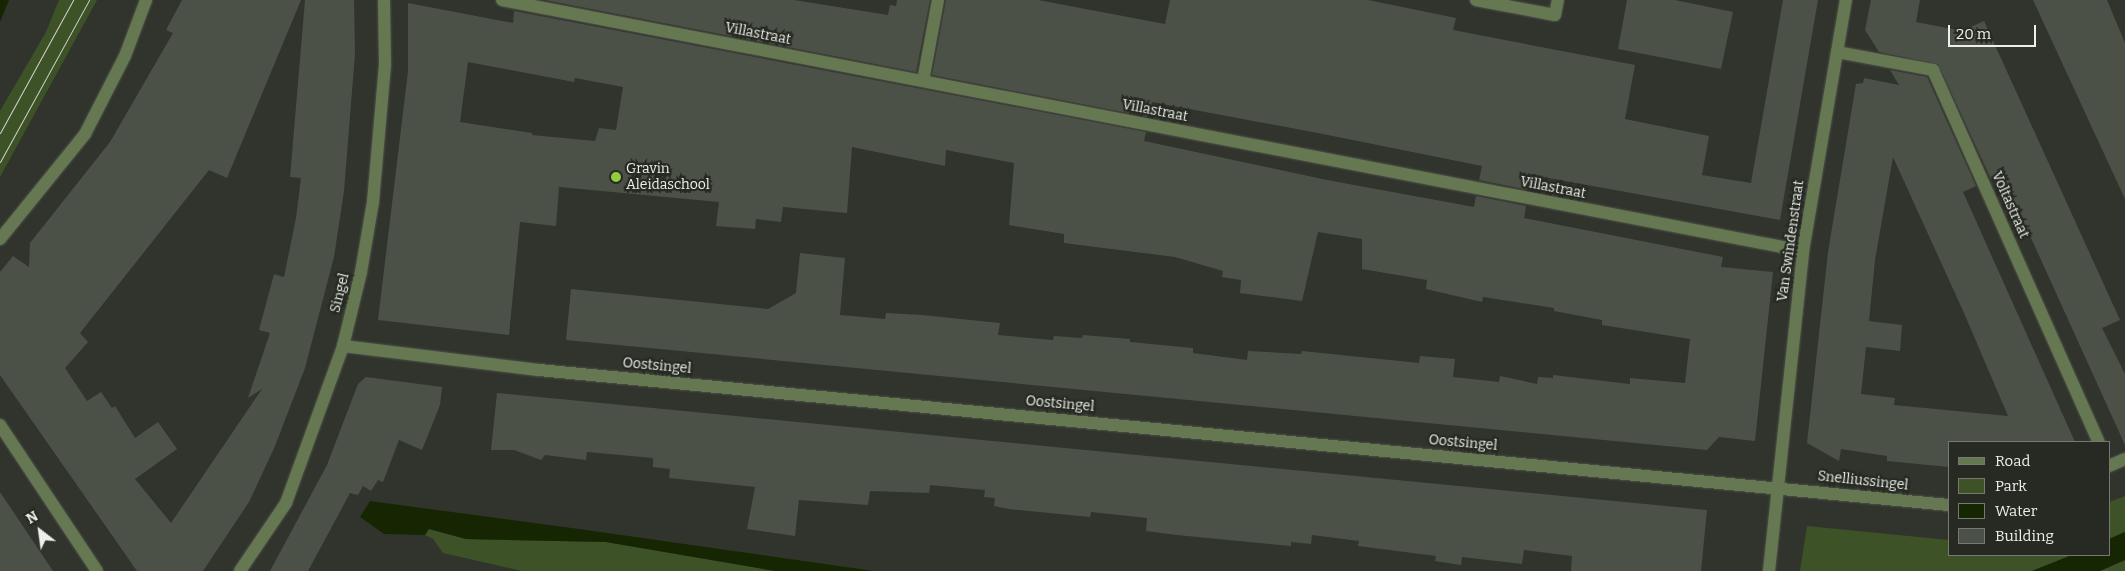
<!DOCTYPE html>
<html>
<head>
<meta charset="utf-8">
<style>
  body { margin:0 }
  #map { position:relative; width:2125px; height:571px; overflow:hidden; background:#30342c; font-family:Bitter,serif }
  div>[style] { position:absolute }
  .green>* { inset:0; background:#3e5227 }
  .water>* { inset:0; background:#172602 }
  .building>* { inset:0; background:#4c5148 }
  .roads { filter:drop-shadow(0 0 1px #4e524a) drop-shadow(0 0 1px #4e524a) }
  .minor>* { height:12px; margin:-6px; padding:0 6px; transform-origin:6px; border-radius:6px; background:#657851 }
  .tram>* { height:1px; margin:-0.5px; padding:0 0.5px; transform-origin:0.5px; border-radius:0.5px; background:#d2d5d0 }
  .dots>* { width:14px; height:14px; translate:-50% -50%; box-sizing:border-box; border:2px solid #262a22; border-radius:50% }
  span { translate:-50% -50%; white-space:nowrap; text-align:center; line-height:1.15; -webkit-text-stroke:4.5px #262a22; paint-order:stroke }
  .street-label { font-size:14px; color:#ecefea }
  .poi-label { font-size:14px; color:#ecefea }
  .left { translate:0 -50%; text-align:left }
  .legend { position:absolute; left:1948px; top:441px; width:162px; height:115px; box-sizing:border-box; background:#262a22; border:1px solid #757972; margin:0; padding:6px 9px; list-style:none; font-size:15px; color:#ecefea }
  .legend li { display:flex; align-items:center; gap:10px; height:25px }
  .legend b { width:25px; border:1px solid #757972 }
  .north { position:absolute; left:15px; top:506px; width:50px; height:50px; -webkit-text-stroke:4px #262a22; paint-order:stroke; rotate:330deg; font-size:14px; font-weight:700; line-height:20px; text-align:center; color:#ecefea }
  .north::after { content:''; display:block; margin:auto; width:18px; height:22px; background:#ecefea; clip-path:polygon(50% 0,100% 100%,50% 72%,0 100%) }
  .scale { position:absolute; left:1948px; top:25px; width:88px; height:22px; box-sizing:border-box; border:2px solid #ecefea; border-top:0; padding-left:6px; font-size:15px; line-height:18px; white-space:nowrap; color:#ecefea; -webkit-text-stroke:4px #262a22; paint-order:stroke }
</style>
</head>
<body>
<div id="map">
  <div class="green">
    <div style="clip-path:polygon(59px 0,97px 0,0 177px,0 111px,46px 32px)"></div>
    <div style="clip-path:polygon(2125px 496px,2125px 532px,2109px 539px,2109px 502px)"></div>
    <div style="clip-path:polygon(1807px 526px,1949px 540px,1949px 555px,2072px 555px,2032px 571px,1800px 571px)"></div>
    <div style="clip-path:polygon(429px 529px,466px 539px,606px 542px,775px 571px,522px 571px,443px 553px,433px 539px,425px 535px)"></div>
    <div style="clip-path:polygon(2125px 560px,2125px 571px,2100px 571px)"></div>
  </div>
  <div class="water">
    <div style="clip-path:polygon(0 0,9px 0,0 22px)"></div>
    <div style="clip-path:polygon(370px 501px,579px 529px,874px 571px,775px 571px,606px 542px,466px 539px,429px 529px,425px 535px,384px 534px,360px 517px)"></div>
    <div style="clip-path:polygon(2125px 532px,2125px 560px,2100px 571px,2032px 571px,2072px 555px,2109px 555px,2109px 539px)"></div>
  </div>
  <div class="building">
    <div style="clip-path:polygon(182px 0,301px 0,227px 178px,209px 170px,80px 333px,88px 342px,65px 368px,87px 401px,101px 392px,112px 408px,115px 406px,135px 438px,158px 422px,177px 449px,135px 479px,171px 523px,262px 389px,248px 398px,270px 333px,259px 330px,274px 274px,284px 277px,296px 218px,301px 178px,290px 177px,305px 0,354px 0,355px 54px,344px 191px,334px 257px,305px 368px,275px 446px,249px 502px,203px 571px,137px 571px,0 375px,0 272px,13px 256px,29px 267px,30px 243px,110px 142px,173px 33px,166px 30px)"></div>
    <div style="clip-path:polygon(545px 0,794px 0,888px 15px,890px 5px,896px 6px,897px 0,930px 0,916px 72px)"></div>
    <div style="clip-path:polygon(946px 0,1038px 0,1165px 24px,1170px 0,1368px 0,1456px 18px,1453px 30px,1635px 65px,1625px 119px,1709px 136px,1702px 175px,1751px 183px,1783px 0,1818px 0,1780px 220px,1532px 175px,1529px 190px,1479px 180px,1482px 166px,1318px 133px,1152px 102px,1149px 117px,932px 75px)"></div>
    <div style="clip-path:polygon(1627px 0,1675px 0,1733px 12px,1721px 69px,1618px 49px)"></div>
    <div style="clip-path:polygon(1871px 0,1920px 0,1916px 22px,1962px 31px,1984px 21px,2120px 320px,2102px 328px,2125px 374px,2125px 445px,2002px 174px,1991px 179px,1938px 64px,1879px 52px,1865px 30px)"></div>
    <div style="clip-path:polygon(2033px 0,2107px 0,2125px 43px,2125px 199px)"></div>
    <div style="clip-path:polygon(evenodd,408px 3px,513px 23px,514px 11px,1146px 132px,1144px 141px,1327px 180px,1474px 207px,1476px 196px,1526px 206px,1524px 218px,1723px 257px,1721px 267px,1773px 272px,1755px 441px,1719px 437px,1707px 450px,566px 340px,571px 289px,768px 309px,796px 293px,800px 253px,845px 258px,840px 315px,885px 319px,886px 313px,922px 315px,1000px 323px,998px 335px,1053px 340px,1054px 336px,1082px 338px,1083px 335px,1130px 339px,1130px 342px,1193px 348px,1193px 353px,1247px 360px,1248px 351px,1301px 354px,1302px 351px,1419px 363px,1420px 356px,1455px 359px,1453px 377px,1499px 382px,1500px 376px,1537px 384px,1538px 377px,1553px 378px,1553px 375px,1630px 384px,1630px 378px,1685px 383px,1690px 339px,1602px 325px,1602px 320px,1554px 311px,1554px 308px,1483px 297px,1482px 302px,1426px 289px,1427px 280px,1362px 269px,1362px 239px,1318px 232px,1302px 301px,1240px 293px,1241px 280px,1222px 277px,1223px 271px,1175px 257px,1064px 243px,1064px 234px,1009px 225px,1014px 163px,946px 150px,945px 166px,852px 147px,847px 213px,783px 207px,781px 222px,756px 219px,755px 229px,716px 226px,719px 202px,559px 187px,556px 226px,520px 222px,509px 335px,378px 320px,408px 71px,408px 3px,468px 62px,574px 82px,575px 78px,623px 87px,616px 130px,599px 128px,595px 141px,532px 135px,532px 133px,460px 122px,468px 62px)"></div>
    <div style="clip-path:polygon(evenodd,1890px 70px,1927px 77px,1976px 186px,1963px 192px,2075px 442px,1949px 442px,1949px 467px,1887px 461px,1887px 456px,1841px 449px,1839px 461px,1807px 443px,1828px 252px,1856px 84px,1863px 83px,1864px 78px,1899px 85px,1890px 70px,1893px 157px,1964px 313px,2008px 416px,1894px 405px,1895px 398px,1861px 394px,1866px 347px,1900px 351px,1902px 325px,1869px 321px,1875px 260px,1893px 157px)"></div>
    <div style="clip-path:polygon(366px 377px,442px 387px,440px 405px,422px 450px,399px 440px,383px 482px,378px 480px,371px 491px,363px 486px,358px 495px,350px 493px,308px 571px,270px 571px,327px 465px,358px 384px)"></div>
    <div style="clip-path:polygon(497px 393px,1707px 510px,1701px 571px,1571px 571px,1572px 556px,1524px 550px,1522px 564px,1462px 557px,1461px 565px,1435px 561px,1436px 556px,1358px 546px,1359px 541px,1312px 535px,1311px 544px,1291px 542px,1291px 546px,1177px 535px,1146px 531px,1147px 518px,1091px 512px,1090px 517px,1009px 509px,994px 506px,995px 498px,984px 497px,985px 490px,930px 485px,929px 493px,870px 491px,868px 505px,799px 500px,795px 536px,747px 529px,755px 487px,669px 478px,670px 469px,653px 467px,653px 458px,587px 452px,586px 460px,545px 455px,541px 460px,514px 450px,491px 450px)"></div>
    <div style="clip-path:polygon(0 492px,53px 571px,0 571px)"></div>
  </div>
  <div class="roads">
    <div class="minor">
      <div style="left:502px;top:0;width:1325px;rotate:10.92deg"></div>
      <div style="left:1476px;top:0;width:80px;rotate:10.8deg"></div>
      <div style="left:1555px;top:15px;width:15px;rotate:-79deg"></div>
      <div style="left:1837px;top:52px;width:98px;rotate:10.6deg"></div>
      <div style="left:1933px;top:70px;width:407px;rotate:66deg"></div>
      <div style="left:923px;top:81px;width:82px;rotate:-79.5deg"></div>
      <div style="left:0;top:239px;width:135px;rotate:-51deg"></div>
      <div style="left:85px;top:134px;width:88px;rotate:-62.9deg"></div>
      <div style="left:125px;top:56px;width:60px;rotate:-69.4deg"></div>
      <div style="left:343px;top:346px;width:197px;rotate:7deg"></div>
      <div style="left:539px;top:370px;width:1416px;rotate:5.47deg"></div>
      <div style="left:0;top:425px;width:175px;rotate:56.4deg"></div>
      <div style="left:2109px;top:466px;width:17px;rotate:-24deg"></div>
      <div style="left:240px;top:571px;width:82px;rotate:-55.9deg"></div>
      <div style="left:286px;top:503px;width:167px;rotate:-70deg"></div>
      <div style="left:343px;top:346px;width:76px;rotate:-76.3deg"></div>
      <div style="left:361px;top:272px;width:71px;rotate:-80.3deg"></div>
      <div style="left:373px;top:202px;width:139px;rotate:-85deg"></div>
      <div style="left:385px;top:64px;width:64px;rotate:-90.9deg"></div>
      <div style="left:1769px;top:571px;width:322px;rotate:-83.9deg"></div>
      <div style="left:1803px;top:251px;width:255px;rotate:-80.3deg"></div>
    </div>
  </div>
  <div class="tram">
    <div style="left:0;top:133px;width:152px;rotate:-61.2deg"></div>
    <div style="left:0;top:162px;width:185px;rotate:-61.2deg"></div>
  </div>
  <div class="dots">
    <div style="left:616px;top:177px;background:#92cd3e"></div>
  </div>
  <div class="street-label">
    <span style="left:758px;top:34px;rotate:11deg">Villastraat</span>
    <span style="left:1155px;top:111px;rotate:11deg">Villastraat</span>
    <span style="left:1553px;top:188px;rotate:11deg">Villastraat</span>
    <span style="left:2010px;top:205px;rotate:66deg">Voltastraat</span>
    <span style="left:1791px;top:241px;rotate:-82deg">Van Swindenstraat</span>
    <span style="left:340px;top:293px;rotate:-76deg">Singel</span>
    <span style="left:657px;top:366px;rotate:5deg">Oostsingel</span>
    <span style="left:1060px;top:404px;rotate:5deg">Oostsingel</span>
    <span style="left:1463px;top:443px;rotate:5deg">Oostsingel</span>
    <span style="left:1863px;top:481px;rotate:6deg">Snelliussingel</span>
  </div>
  <div class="poi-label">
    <span class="left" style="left:626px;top:177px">Gravin<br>Aleidaschool</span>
  </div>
  <ul class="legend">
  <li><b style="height:6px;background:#657851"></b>Road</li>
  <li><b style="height:14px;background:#3e5227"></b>Park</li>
  <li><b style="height:14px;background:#172602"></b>Water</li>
  <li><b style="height:14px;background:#4c5148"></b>Building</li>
  </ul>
  <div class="north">N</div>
  <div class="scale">20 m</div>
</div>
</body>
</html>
